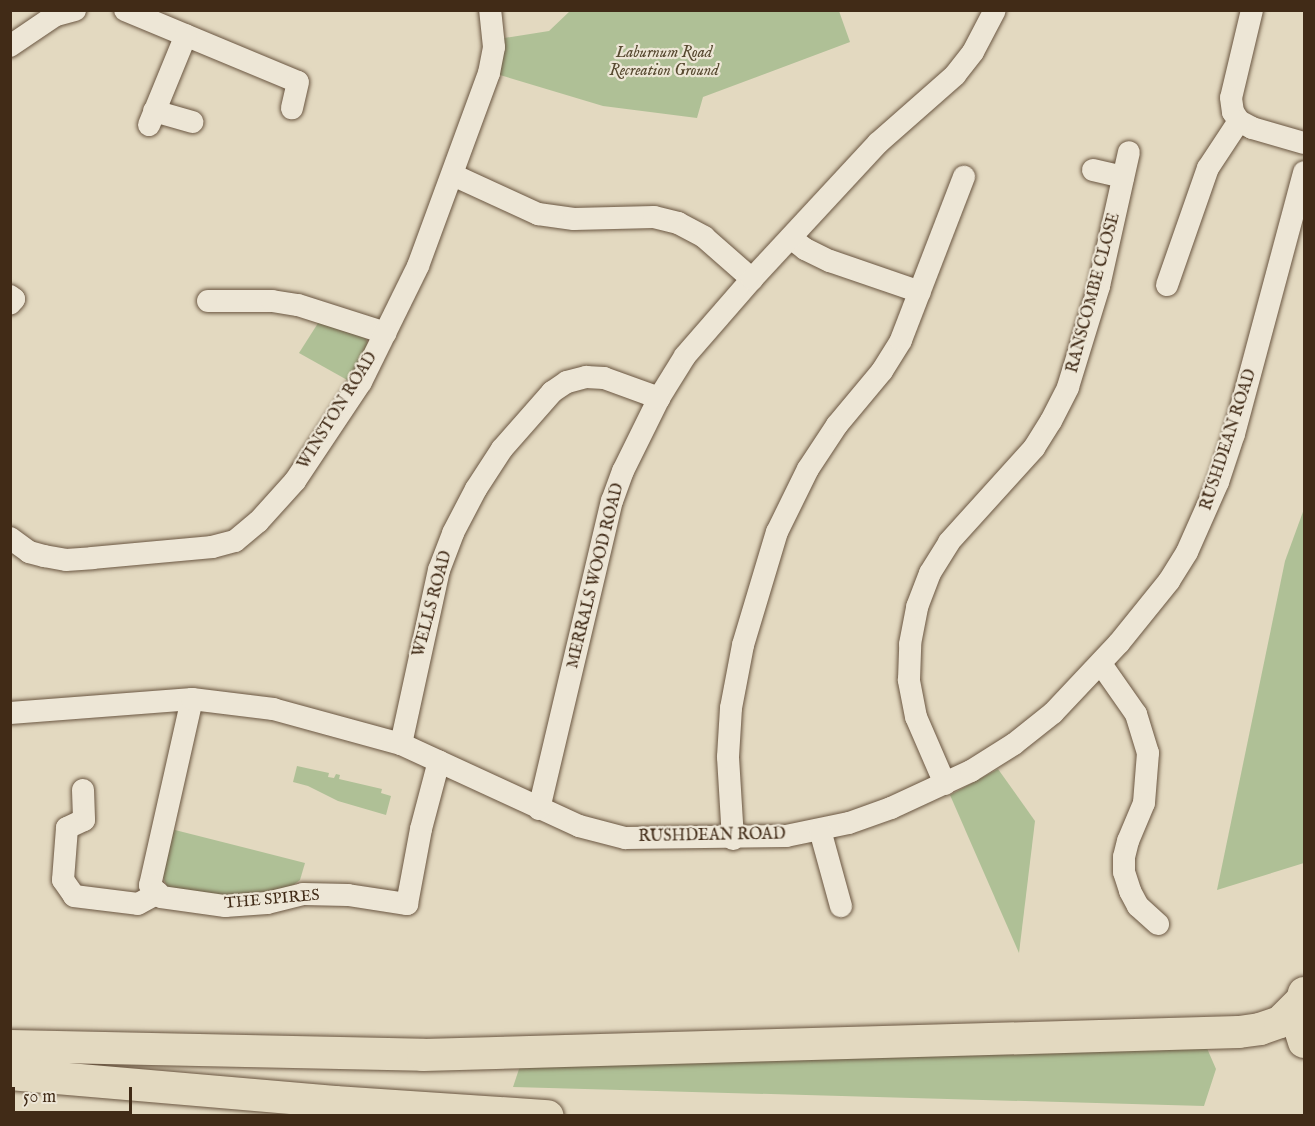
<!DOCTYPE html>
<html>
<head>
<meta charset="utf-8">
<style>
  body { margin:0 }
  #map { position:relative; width:1315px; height:1126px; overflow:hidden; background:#e3d9c0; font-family:"IM FELL English",serif }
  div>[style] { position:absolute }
  .green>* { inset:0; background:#afc096 }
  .roads { filter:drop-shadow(0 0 2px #6a5641) drop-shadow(0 0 2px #6a5641) }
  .minor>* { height:22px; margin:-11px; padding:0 11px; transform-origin:11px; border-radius:11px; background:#ede6d6 }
  .highway>* { height:32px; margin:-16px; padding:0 16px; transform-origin:16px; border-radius:16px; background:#e3d9c0 }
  span { translate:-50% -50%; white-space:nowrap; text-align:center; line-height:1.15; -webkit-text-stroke:4.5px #ede6d6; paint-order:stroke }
  .park-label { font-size:16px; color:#574930; font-style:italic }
  .street-label { font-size:16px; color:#412b17 }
  .frame { position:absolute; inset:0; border:12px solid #412b17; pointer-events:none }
  .scale { position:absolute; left:12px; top:1087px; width:120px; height:27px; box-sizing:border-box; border:3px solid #412b17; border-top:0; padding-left:8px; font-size:18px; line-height:21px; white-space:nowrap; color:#412b17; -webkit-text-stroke:4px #ede6d6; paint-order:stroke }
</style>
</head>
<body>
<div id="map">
  <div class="green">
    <div style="clip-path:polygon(570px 11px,839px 11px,850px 42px,703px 97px,697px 118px,603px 106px,500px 75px,504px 38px,549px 31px)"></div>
    <div style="clip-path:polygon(320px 320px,358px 333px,366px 339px,369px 347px,349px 381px,299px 353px)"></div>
    <div style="clip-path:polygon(1304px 509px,1304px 863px,1217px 890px,1285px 561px)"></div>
    <div style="clip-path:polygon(297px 766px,329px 773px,328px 777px,334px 778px,336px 774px,340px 775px,339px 779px,382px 789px,381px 793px,391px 796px,386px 815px,338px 801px,308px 786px,293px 782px)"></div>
    <div style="clip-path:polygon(998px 769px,1035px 821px,1019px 953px,950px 795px)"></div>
    <div style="clip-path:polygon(171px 829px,305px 863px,300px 880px,281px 894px,244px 896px,183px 893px,167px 887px,161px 872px)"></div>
    <div style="clip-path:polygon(1206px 1046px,1216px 1069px,1204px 1106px,513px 1087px,520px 1066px,994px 1055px)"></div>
  </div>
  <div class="roads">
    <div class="minor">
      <div style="left:125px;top:10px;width:187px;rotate:22.6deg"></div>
      <div style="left:298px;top:82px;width:27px;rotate:103deg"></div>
      <div style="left:1252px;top:10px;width:90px;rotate:103.4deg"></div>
      <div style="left:1231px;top:98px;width:14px;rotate:82deg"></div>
      <div style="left:1233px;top:112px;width:11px;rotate:56deg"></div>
      <div style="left:1239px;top:121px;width:15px;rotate:28deg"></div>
      <div style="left:1252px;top:128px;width:54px;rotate:16.1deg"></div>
      <div style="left:10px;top:46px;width:55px;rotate:-34deg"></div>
      <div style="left:56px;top:15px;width:20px;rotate:-15deg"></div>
      <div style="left:154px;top:111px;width:40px;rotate:16deg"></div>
      <div style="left:149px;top:125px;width:97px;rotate:-67.7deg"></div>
      <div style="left:1093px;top:170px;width:31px;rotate:13deg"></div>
      <div style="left:453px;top:175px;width:94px;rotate:24.6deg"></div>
      <div style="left:538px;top:214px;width:36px;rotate:8deg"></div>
      <div style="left:574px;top:219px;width:80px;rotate:-1.4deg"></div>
      <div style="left:654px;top:217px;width:25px;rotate:14deg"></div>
      <div style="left:678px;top:223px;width:30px;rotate:28deg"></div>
      <div style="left:704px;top:237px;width:64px;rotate:41.2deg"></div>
      <div style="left:791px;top:238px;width:18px;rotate:38deg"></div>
      <div style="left:805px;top:249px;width:28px;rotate:26deg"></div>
      <div style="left:830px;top:261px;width:95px;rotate:19deg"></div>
      <div style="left:1167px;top:285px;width:124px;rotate:-70.7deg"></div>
      <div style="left:1208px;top:168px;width:56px;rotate:-56.6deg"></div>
      <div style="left:10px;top:296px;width:5px;rotate:37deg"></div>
      <div style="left:14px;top:299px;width:6px;rotate:129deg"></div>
      <div style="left:208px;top:301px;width:64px"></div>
      <div style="left:272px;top:301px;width:26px;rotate:9deg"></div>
      <div style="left:298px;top:305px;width:92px;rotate:17.7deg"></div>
      <div style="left:10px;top:538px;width:24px;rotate:36deg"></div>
      <div style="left:29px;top:552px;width:16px;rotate:15deg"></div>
      <div style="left:44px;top:556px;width:22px;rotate:10deg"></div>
      <div style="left:66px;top:560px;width:26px;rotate:-4deg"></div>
      <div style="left:92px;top:558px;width:121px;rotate:-5.2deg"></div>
      <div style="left:212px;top:547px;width:24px;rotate:-15deg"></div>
      <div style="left:235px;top:541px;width:30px;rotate:-40deg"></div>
      <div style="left:258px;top:522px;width:55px;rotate:-47.9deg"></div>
      <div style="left:295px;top:481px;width:119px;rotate:-56.3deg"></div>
      <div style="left:361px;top:382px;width:129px;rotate:-63.8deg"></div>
      <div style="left:418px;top:266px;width:206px;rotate:-69.8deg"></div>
      <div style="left:489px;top:73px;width:26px;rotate:-79deg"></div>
      <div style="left:494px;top:47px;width:37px;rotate:-96deg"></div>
      <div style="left:1101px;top:664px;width:61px;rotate:55deg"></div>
      <div style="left:1136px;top:714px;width:41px;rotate:72.9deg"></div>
      <div style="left:1148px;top:753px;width:50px;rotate:94.6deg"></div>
      <div style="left:1144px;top:803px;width:41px;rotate:112.8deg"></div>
      <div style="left:1128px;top:841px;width:16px;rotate:104deg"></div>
      <div style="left:1124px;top:857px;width:15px;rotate:90deg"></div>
      <div style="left:1124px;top:872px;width:20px;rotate:72deg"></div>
      <div style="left:1130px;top:891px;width:17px;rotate:62deg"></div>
      <div style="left:1138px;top:906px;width:27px;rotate:42deg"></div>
      <div style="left:192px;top:699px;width:191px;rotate:102.7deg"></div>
      <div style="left:150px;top:885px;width:16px;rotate:47deg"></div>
      <div style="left:161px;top:897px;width:65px;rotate:8deg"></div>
      <div style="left:225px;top:906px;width:42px;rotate:-4.1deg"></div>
      <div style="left:267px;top:903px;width:37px;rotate:-14deg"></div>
      <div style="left:303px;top:894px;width:45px;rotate:1.3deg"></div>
      <div style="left:348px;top:895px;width:60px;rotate:8.7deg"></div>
      <div style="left:407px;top:904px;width:76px;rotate:-79.4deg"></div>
      <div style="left:421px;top:829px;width:70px;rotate:-75.2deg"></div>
      <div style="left:10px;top:713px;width:183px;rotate:-4.4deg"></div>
      <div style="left:192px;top:699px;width:82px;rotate:7deg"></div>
      <div style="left:273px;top:709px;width:133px;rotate:15.3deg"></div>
      <div style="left:401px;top:744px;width:196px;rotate:24.7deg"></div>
      <div style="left:579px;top:826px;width:48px;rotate:14.6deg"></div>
      <div style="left:625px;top:838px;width:161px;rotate:-0.7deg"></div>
      <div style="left:786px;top:836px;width:64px;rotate:-11.7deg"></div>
      <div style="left:849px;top:823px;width:45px;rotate:-19.7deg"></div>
      <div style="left:891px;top:808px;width:88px;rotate:-24.8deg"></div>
      <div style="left:971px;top:771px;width:51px;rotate:-32.1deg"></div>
      <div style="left:1014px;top:744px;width:50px;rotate:-38.5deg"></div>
      <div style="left:1053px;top:713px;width:96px;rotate:-46.7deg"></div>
      <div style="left:1119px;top:643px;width:80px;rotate:-51.1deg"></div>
      <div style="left:1169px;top:581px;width:34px;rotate:-58deg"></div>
      <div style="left:1187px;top:552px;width:77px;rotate:-66.1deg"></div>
      <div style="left:1218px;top:482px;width:51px;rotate:-71.6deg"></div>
      <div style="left:1234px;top:434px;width:271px;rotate:-75deg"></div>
      <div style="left:401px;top:744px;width:178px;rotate:-77.7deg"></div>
      <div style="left:439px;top:570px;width:40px;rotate:-69deg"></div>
      <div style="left:453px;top:533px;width:50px;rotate:-62.4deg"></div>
      <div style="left:476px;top:489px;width:48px;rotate:-57deg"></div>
      <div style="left:502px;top:449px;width:76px;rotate:-48.7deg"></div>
      <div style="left:552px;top:392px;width:18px;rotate:-34deg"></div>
      <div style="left:567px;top:382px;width:20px;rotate:-15deg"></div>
      <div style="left:586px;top:377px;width:18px;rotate:3deg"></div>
      <div style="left:604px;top:378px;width:59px;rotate:20deg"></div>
      <div style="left:945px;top:784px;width:73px;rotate:-113.4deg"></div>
      <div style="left:916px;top:717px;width:38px;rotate:-101deg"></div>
      <div style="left:909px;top:680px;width:36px;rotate:-88deg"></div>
      <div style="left:910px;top:644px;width:38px;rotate:-79deg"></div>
      <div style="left:917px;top:607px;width:36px;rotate:-69deg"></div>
      <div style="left:930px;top:573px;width:36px;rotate:-58deg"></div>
      <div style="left:949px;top:542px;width:127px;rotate:-47.9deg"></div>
      <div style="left:1034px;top:448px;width:32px;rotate:-58deg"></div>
      <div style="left:1051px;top:421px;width:38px;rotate:-63deg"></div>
      <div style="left:1068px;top:387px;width:106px;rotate:-72.9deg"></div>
      <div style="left:1099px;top:286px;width:137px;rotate:-77.4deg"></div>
      <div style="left:83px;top:790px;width:30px;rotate:88deg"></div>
      <div style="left:84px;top:820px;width:19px;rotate:155deg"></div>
      <div style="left:67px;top:828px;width:52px;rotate:94.4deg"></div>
      <div style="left:63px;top:880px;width:19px;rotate:55deg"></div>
      <div style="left:74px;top:896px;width:64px;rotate:7.1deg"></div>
      <div style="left:138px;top:904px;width:23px;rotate:-29deg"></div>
      <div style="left:539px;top:809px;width:317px;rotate:-76.7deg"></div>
      <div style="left:612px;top:501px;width:32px;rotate:-70deg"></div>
      <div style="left:623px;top:471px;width:81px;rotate:-63.7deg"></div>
      <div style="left:659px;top:398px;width:49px;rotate:-58.2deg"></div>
      <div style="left:685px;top:356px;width:102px;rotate:-49deg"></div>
      <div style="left:752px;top:279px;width:185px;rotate:-47.2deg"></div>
      <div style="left:878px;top:143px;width:103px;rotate:-41.4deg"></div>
      <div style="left:955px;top:75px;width:29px;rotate:-52deg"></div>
      <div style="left:973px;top:52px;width:47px;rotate:-62.4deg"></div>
      <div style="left:820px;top:830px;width:79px;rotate:74.6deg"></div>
      <div style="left:733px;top:839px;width:82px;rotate:-93.5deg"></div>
      <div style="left:728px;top:757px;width:49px;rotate:-86.5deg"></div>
      <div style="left:731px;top:708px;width:64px;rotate:-79.2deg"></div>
      <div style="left:743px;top:645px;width:118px;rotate:-73.3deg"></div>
      <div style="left:777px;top:532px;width:70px;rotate:-63.8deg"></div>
      <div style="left:808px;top:469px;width:53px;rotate:-56.6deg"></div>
      <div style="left:837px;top:425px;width:70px;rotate:-50.2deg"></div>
      <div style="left:882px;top:371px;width:36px;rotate:-58deg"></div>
      <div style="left:901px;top:340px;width:175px;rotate:-68.9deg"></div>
    </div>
    <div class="highway">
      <div style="left:1304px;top:993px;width:27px;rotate:105deg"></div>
      <div style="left:1297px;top:1019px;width:24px;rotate:73deg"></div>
      <div style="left:10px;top:1046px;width:413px;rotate:1.2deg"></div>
      <div style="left:423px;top:1055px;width:816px;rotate:-1.61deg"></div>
      <div style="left:1239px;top:1032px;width:21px;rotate:-8deg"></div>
      <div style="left:1260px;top:1029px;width:21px;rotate:-19deg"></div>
      <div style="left:1280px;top:1022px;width:28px;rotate:-45deg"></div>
      <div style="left:10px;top:1074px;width:326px;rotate:4.9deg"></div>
      <div style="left:335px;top:1102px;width:213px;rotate:3.8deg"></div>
    </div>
  </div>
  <div class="park-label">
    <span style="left:664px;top:62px">Laburnum Road<br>Recreation Ground</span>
  </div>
  <div class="street-label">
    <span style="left:1094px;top:293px;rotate:-75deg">RANSCOMBE CLOSE</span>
    <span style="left:338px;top:411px;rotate:-58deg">WINSTON ROAD</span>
    <span style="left:1229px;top:440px;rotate:-72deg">RUSHDEAN ROAD</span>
    <span style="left:596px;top:576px;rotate:-76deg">MERRALS WOOD ROAD</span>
    <span style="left:433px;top:604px;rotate:-75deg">WELLS ROAD</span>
    <span style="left:712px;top:836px;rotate:-1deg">RUSHDEAN ROAD</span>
    <span style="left:272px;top:900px;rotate:-5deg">THE SPIRES</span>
  </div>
  <div class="frame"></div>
  <div class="scale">50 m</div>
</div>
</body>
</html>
